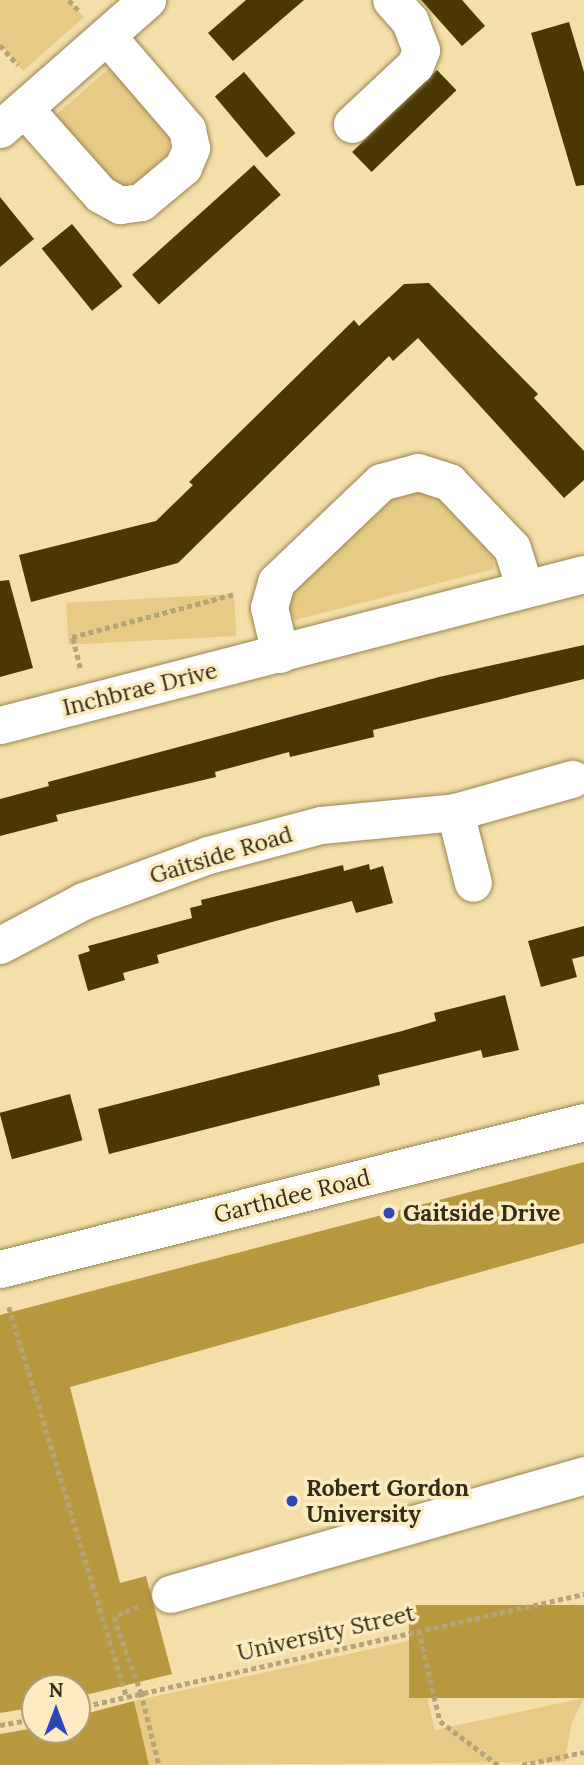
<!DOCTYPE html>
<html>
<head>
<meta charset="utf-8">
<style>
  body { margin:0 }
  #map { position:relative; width:584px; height:1765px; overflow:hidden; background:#f4dea9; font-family:Lora,serif }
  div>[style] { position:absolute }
  .green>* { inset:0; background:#e6ca85; transform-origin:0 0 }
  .forest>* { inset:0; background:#b8983e; transform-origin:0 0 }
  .building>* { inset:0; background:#4a3800; transform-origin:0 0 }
  .path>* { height:4.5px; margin-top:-2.25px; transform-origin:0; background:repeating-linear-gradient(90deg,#b5a379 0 5px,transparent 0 8.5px) }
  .roads { filter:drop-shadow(0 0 2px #998553) drop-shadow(0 0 2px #998553) }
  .minor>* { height:37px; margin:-18.5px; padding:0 18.5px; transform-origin:18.5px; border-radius:18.5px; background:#fff }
  .dots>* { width:19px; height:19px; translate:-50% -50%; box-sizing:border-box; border:4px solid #fdecc1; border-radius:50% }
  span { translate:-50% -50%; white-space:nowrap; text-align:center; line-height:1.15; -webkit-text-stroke:7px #fdecc1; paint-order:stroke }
  .street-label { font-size:23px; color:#352c17 }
  .poi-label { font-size:23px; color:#352c17; font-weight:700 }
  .left { translate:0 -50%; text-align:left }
  .north { position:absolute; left:21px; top:1674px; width:70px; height:70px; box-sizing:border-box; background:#fdecc1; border:2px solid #ad9f7d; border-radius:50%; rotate:0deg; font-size:19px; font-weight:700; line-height:28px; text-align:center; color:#352c17 }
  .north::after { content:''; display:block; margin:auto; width:24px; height:32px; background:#2f46b7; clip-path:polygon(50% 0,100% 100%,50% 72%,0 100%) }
</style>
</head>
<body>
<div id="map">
  <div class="green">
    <div style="clip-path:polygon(0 0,69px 0,84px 17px,23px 71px,0 45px)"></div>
    <div style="clip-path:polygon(113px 65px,169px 136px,168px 159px,129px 188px,107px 184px,52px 118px)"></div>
    <div style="clip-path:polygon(439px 491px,491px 542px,494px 569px,295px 620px,285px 604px,291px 589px,379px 506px,410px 492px)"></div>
    <div style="left:234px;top:594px;width:42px;height:168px;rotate:87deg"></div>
    <div style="clip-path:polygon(413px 1640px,435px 1730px,584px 1698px,571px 1725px,565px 1762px,149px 1765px,134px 1701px)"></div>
  </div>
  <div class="forest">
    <div style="clip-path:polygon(584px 1162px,584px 1243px,70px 1387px,120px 1583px,146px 1576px,172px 1674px,77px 1697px,77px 1688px,35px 1688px,35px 1707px,0 1713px,0 1315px)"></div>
    <div style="left:584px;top:1605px;width:93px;height:175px;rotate:90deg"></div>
    <div style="clip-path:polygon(134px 1701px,149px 1765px,0 1765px,0 1734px,35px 1728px,77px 1730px,77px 1716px)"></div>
  </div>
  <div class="building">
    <div style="clip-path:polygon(246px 0,304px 0,233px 61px,208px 33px)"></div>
    <div style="clip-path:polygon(421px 0,462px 0,485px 26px,462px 46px)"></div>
    <div style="clip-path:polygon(569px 22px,584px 72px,584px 185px,576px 186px,531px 33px)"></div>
    <div style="left:437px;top:70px;width:28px;height:118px;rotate:46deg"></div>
    <div style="left:244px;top:72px;width:80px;height:38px;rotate:50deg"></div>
    <div style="left:254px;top:165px;width:40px;height:164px;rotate:48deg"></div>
    <div style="clip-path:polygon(0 197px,34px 239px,0 267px)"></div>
    <div style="left:72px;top:224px;width:80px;height:39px;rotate:51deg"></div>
    <div style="clip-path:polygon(429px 283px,538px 394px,534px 398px,584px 451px,584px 480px,564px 498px,418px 338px,393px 361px,389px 356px,178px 563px,31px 602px,19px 555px,156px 521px,193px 485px,189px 482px,354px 320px,359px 326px,404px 284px)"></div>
    <div style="clip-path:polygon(9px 580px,33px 668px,0 677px,0 581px)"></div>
    <div style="clip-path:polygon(584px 645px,584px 679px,373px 730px,374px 737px,290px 757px,289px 752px,215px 772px,216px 777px,56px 815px,58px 821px,0 836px,0 799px,49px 786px,48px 782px,439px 677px)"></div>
    <div style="clip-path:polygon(369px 864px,370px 870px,383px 866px,393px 903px,356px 913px,352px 901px,272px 922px,157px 955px,159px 963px,123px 973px,125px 980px,88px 991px,78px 955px,90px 951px,88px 946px,192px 918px,190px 908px,202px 905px,201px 900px,343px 865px,344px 871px)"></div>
    <div style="clip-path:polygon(584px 926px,584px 956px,572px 959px,577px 977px,541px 987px,528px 941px)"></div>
    <div style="clip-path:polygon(505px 995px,519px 1050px,483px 1058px,481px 1050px,378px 1075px,380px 1085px,109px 1154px,98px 1109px,402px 1031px,436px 1021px,434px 1013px)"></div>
    <div style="left:70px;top:1094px;width:48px;height:73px;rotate:75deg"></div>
  </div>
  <div class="path">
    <div style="left:69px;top:0;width:16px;rotate:47deg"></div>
    <div style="left:0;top:45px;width:27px;rotate:48deg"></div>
    <div style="left:80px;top:668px;width:32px;rotate:-104deg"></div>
    <div style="left:72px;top:637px;width:169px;rotate:-14.8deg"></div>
    <div style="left:9px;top:1307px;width:405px;rotate:73.2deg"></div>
    <div style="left:138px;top:1607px;width:26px;rotate:157deg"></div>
    <div style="left:114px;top:1617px;width:80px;rotate:70.2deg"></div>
    <div style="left:141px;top:1692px;width:75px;rotate:76.1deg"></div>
    <div style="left:419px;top:1630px;width:93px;rotate:77deg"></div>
    <div style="left:440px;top:1721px;width:73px;rotate:37.2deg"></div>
    <div style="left:77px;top:1708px;width:520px;rotate:-12.67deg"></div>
    <div style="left:0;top:1725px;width:36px;rotate:-10deg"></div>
    <div style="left:522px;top:1765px;width:63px;rotate:-11.8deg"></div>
  </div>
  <div class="roads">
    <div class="minor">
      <div style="left:24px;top:108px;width:115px;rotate:48.5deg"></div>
      <div style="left:100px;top:194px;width:23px;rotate:29deg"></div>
      <div style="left:120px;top:205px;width:21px;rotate:-8deg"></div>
      <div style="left:141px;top:202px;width:55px;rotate:-39.8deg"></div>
      <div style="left:183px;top:167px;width:21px;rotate:-67deg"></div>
      <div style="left:191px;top:148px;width:19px;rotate:-102deg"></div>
      <div style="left:187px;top:129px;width:123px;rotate:-130.7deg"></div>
      <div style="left:352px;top:124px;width:86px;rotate:-43.1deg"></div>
      <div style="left:415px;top:65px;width:16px;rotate:-68deg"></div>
      <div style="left:421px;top:50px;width:31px;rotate:-111deg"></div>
      <div style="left:410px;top:21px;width:28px;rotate:-132deg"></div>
      <div style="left:0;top:129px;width:196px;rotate:-41.3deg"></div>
      <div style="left:280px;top:654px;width:48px;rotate:-103.2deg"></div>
      <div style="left:269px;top:607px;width:26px;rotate:-74deg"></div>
      <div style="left:276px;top:582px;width:145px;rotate:-43.6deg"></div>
      <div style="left:381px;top:482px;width:38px;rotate:-15deg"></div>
      <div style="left:418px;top:472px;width:33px;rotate:18deg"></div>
      <div style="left:449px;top:482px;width:91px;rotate:46.3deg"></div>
      <div style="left:512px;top:548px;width:43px;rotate:72.4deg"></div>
      <div style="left:0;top:725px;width:603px;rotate:-14.5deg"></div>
      <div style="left:455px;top:812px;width:73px;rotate:75.8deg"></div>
      <div style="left:0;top:945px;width:94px;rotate:-27.9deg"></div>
      <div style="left:83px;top:901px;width:133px;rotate:-20.2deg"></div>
      <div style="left:208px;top:855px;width:117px;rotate:-14.9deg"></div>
      <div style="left:321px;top:825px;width:135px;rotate:-5.5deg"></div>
      <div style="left:455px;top:812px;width:122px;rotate:-15.8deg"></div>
      <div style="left:0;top:1269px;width:602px;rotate:-14.13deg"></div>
      <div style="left:170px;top:1594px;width:431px;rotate:-16deg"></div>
    </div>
  </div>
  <div class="dots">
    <div style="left:389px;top:1213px;background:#2f46b7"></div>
    <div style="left:292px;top:1501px;background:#2f46b7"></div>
  </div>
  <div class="street-label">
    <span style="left:140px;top:689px;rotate:-14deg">Inchbrae Drive</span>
    <span style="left:221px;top:855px;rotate:-17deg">Gaitside Road</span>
    <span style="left:292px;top:1196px;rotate:-14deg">Garthdee Road</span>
    <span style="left:326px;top:1633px;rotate:-13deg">University Street</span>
  </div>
  <div class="poi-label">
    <span class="left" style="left:403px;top:1213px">Gaitside Drive</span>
    <span class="left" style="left:306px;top:1501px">Robert Gordon<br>University</span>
  </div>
  <div class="north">N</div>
</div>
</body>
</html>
